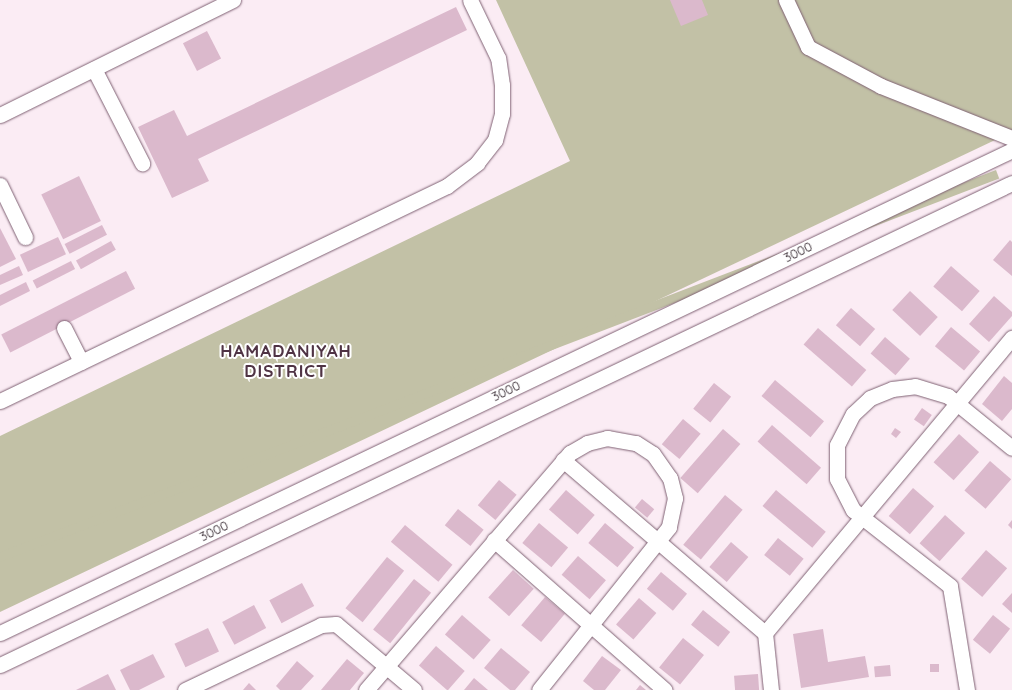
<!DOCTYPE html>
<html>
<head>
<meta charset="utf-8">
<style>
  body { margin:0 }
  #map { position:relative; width:1012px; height:690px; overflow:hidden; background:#fbecf4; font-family:Quicksand,sans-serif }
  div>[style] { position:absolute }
  .green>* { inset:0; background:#c2c1a6; transform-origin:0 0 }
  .building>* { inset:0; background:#dbb9cc; transform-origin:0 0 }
  .roads { filter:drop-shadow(0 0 1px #7f6173) drop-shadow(0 0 1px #7f6173) }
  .minor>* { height:15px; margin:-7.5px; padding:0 7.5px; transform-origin:7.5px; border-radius:7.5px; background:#fff }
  span { translate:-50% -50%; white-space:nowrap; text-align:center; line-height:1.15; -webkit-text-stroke:4px #fff; paint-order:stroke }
  .street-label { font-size:13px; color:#34272f }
  .district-label { font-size:17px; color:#4f3344; font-weight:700; letter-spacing:1px }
</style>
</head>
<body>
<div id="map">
  <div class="green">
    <div style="clip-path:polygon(496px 0,1012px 0,1012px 132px,0 612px,0 436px,570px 161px)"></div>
    <div style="left:996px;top:170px;width:9px;height:1103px;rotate:69deg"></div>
  </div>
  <div class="building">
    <div style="clip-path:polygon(670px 0,702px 0,708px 15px,681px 26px)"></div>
    <div style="clip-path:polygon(456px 7px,467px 30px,198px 159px,209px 181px,172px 198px,138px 127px,174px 110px,187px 136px)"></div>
    <div style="left:207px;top:31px;width:31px;height:27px;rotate:63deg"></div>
    <div style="left:79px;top:176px;width:50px;height:42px;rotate:64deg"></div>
    <div style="left:102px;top:225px;width:11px;height:42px;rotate:63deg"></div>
    <div style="clip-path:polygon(0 228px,16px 259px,0 267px)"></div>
    <div style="left:58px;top:237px;width:19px;height:42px;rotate:65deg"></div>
    <div style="clip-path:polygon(1010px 240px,1012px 242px,1012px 276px,993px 260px)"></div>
    <div style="left:111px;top:241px;width:10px;height:40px;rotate:61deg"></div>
    <div style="left:71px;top:261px;width:9px;height:43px;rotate:63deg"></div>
    <div style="clip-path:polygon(19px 266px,23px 275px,0 285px,0 275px)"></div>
    <div style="left:951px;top:266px;width:38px;height:27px;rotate:41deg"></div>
    <div style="left:126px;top:271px;width:20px;height:140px;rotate:63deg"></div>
    <div style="clip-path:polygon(26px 282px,30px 291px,0 306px,0 295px)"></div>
    <div style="left:910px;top:291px;width:38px;height:26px;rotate:43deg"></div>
    <div style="clip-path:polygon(994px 296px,1012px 312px,1012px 316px,989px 342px,969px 324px)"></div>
    <div style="left:851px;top:308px;width:32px;height:23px;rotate:41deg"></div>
    <div style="left:951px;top:327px;width:38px;height:25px;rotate:40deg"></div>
    <div style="left:818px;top:328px;width:64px;height:22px;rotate:41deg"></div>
    <div style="left:885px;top:337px;width:33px;height:22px;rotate:41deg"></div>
    <div style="clip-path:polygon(1004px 376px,1012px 383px,1012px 409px,1002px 421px,982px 404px)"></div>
    <div style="left:775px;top:380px;width:64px;height:21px;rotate:40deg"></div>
    <div style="left:714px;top:383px;width:22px;height:33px;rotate:39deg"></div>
    <div style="left:922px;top:408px;width:12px;height:14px;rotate:35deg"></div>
    <div style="left:683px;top:419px;width:23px;height:33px;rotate:40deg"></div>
    <div style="left:772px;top:425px;width:65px;height:22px;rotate:41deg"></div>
    <div style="clip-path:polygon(895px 428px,901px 432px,896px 438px,891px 434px)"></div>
    <div style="left:723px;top:429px;width:23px;height:65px;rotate:41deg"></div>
    <div style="left:959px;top:434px;width:27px;height:38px;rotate:42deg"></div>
    <div style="left:990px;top:461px;width:28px;height:39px;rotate:41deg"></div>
    <div style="left:499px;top:480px;width:23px;height:33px;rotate:40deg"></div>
    <div style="left:913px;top:488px;width:28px;height:37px;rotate:41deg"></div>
    <div style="left:566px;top:490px;width:38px;height:26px;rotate:41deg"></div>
    <div style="left:776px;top:490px;width:65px;height:21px;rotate:40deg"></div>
    <div style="left:725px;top:495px;width:23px;height:65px;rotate:40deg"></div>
    <div style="left:642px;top:499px;width:16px;height:11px;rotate:40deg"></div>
    <div style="left:458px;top:509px;width:33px;height:21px;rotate:39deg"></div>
    <div style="left:945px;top:515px;width:27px;height:38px;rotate:42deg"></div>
    <div style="clip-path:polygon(1012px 520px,1012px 529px,1008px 525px)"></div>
    <div style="left:539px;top:523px;width:38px;height:26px;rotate:40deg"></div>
    <div style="left:605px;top:523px;width:38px;height:26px;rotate:40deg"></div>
    <div style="left:405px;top:525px;width:62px;height:22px;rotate:40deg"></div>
    <div style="left:778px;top:538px;width:33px;height:22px;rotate:39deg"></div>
    <div style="left:731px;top:542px;width:23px;height:33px;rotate:41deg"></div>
    <div style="left:986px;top:550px;width:28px;height:38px;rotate:41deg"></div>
    <div style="left:578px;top:556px;width:37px;height:25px;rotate:41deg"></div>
    <div style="left:387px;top:557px;width:22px;height:66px;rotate:39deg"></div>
    <div style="left:513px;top:570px;width:28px;height:37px;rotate:42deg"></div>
    <div style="left:661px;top:572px;width:34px;height:22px;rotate:40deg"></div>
    <div style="left:414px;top:579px;width:22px;height:65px;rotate:39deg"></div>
    <div style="left:302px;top:583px;width:26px;height:37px;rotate:62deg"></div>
    <div style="clip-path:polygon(1012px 593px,1012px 613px,1002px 604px)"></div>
    <div style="left:545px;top:597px;width:26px;height:37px;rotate:40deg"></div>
    <div style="left:639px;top:598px;width:23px;height:35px;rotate:41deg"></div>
    <div style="left:254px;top:605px;width:26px;height:36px;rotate:62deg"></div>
    <div style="left:703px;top:610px;width:35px;height:19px;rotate:39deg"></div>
    <div style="left:462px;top:615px;width:38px;height:26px;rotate:41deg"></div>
    <div style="left:993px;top:615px;width:22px;height:32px;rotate:39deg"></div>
    <div style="left:208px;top:628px;width:26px;height:37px;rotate:65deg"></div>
    <div style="clip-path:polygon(823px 629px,828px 662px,865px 656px,869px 677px,801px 688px,793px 634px)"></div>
    <div style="left:683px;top:638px;width:27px;height:38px;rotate:39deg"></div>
    <div style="left:436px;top:646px;width:38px;height:26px;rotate:41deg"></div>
    <div style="clip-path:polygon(501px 648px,530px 672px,515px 690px,510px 690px,484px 668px)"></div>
    <div style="clip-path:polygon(153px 654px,165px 677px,139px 690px,130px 690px,120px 670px)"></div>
    <div style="clip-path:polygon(602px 656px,621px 670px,605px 690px,594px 690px,583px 681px)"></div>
    <div style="clip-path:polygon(347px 659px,364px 673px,350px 690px,321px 690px)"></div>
    <div style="clip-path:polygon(297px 661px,314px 676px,301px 690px,280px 690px,276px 686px)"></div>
    <div style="left:930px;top:664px;width:9px;height:8px"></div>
    <div style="left:890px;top:665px;width:11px;height:16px;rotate:85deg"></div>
    <div style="clip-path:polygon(108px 674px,116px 690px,76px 690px)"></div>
    <div style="left:758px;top:674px;width:16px;height:24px;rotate:86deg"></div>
    <div style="clip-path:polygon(474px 678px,488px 690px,464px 690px)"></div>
    <div style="clip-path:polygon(249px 683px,256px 690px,243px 690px)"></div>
    <div style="clip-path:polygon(640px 685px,646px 690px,636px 690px)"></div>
  </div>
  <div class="roads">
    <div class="minor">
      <div style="left:786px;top:0;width:52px;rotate:64.9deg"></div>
      <div style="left:808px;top:47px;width:83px;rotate:28.1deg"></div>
      <div style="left:881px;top:86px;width:141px;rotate:21.7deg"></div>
      <div style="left:94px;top:69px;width:106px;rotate:62.9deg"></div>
      <div style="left:0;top:115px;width:260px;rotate:-26.3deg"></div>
      <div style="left:0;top:185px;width:58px;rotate:64.3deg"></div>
      <div style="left:64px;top:328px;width:38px;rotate:63deg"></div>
      <div style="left:0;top:401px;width:496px;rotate:-25.7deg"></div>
      <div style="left:447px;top:186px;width:38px;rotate:-37deg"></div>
      <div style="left:477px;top:163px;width:29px;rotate:-52deg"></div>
      <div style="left:495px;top:140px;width:27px;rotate:-75deg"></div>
      <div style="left:502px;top:114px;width:29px;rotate:-90deg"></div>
      <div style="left:502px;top:85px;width:27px;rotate:-98deg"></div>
      <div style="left:498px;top:58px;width:64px;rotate:-115.8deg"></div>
      <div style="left:563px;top:460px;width:266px;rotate:40.6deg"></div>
      <div style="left:765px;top:633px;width:57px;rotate:84deg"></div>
      <div style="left:494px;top:540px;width:227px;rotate:41.3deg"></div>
      <div style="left:0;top:633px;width:1121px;rotate:-25.51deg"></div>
      <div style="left:765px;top:633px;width:385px;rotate:-50.1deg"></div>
      <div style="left:0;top:665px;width:1121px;rotate:-25.47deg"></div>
      <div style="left:185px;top:690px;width:151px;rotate:-25.5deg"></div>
      <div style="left:321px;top:625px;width:15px;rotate:-4deg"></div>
      <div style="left:336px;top:624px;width:102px;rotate:40.2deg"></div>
      <div style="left:366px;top:690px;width:313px;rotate:-49.3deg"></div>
      <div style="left:570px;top:453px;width:20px;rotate:-30deg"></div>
      <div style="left:587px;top:443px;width:21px;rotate:-14deg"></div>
      <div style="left:607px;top:438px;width:29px;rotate:10deg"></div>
      <div style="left:636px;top:443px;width:20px;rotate:33deg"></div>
      <div style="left:653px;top:454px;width:29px;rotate:55deg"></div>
      <div style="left:670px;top:478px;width:21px;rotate:76deg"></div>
      <div style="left:675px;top:498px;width:30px;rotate:102deg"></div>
      <div style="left:669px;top:527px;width:208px;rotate:128.6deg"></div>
      <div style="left:967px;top:690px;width:105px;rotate:-99.3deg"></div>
      <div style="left:950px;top:586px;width:123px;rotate:-141.9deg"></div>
      <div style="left:853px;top:510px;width:35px;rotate:-117deg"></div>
      <div style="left:837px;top:479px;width:34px;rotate:-90deg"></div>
      <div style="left:837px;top:445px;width:35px;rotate:-63deg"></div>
      <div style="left:853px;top:414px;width:23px;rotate:-43deg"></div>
      <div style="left:870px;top:398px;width:24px;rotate:-22deg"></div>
      <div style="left:892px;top:389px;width:23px;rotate:-7deg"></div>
      <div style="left:915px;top:386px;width:34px;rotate:17deg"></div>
      <div style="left:948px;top:396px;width:82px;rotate:39.1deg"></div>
    </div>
  </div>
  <div class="street-label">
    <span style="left:798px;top:252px;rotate:-26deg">3000</span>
    <span style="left:506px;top:391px;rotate:-26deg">3000</span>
    <span style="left:214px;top:531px;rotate:-26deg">3000</span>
  </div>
  <div class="district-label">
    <span style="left:286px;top:361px">HAMADANIYAH<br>DISTRICT</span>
  </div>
</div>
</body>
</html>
